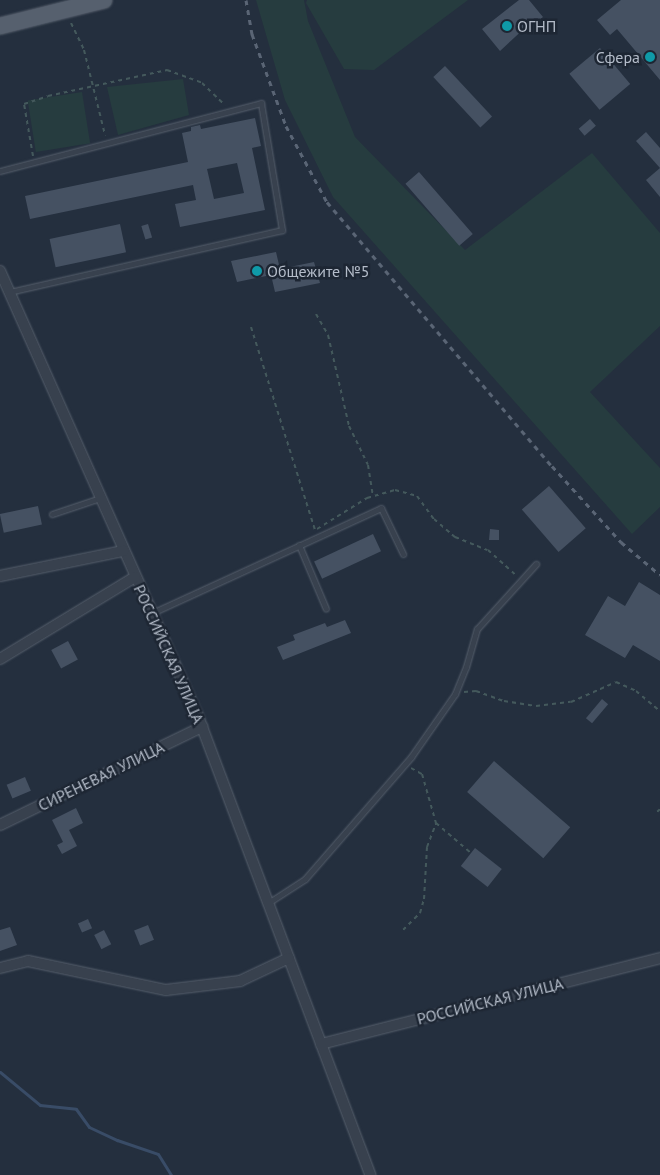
<!DOCTYPE html>
<html>
<head>
<meta charset="utf-8">
<style>
  body { margin:0 }
  #map { position:relative; width:660px; height:1175px; overflow:hidden; background:#242f3e; font-family:"PT Sans",sans-serif }
  div>[style] { position:absolute }
  .green>* { inset:0; background:#263c3f; transform-origin:0 0 }
  .stream>* { height:3px; margin:-1.5px; padding:0 1.5px; transform-origin:1.5px; border-radius:1.5px; background:#394c67 }
  .building>* { inset:0; background:#455162; transform-origin:0 0 }
  .path>* { height:2px; margin-top:-1px; transform-origin:0; background:repeating-linear-gradient(90deg,#44595c 0 4px,transparent 0 8px) }
  .roads { filter:drop-shadow(0 0 1px #565f6c) drop-shadow(0 0 1px #565f6c) }
  .service>* { height:5px; margin:-2.5px; padding:0 2.5px; transform-origin:2.5px; border-radius:2.5px; background:#38414e }
  .minor>* { height:10px; margin:-5px; padding:0 5px; transform-origin:5px; border-radius:5px; background:#38414e }
  .primary>* { height:16px; margin:-8px; padding:0 8px; transform-origin:8px; border-radius:8px; background:#56606e }
  .rail>* { height:3px; margin-top:-1.5px; transform-origin:0; background:repeating-linear-gradient(90deg,#5a6575 0 5px,transparent 0 10px) }
  .dots>* { width:14px; height:14px; translate:-50% -50%; box-sizing:border-box; border:2px solid #1d2633; border-radius:50% }
  span { translate:-50% -50%; white-space:nowrap; text-align:center; line-height:1.15; -webkit-text-stroke:5px #1d2633; paint-order:stroke }
  .poi-label { font-size:16px; color:#b4bcc9 }
  .left { translate:0 -50%; text-align:left }
  .right { translate:-100% -50%; text-align:right }
  .street-label { font-size:16px; color:#b4bcc9 }
</style>
</head>
<body>
<div id="map">
  <div class="green">
    <div style="clip-path:polygon(256px 0,304px 0,308px 21px,355px 137px,465px 250px,592px 153px,660px 233px,660px 326px,590px 392px,660px 468px,660px 507px,632px 534px,333px 197px,285px 100px)"></div>
    <div style="clip-path:polygon(307px 0,468px 0,374px 70px,344px 69px,306px 3px)"></div>
    <div style="clip-path:polygon(183px 79px,189px 115px,118px 135px,107px 87px)"></div>
    <div style="left:82px;top:92px;width:52px;height:55px;rotate:81deg"></div>
  </div>
  <div class="stream">
    <div style="left:0;top:1072px;width:52px;rotate:39.5deg"></div>
    <div style="left:40px;top:1105px;width:36px;rotate:6deg"></div>
    <div style="left:76px;top:1109px;width:22px;rotate:54deg"></div>
    <div style="left:89px;top:1127px;width:31px;rotate:25deg"></div>
    <div style="left:117px;top:1140px;width:43px;rotate:18.9deg"></div>
    <div style="left:158px;top:1154px;width:25px;rotate:58deg"></div>
  </div>
  <div class="building">
    <div style="clip-path:polygon(519px 0,529px 0,543px 17px,530px 27px,528px 25px,500px 51px,482px 29px)"></div>
    <div style="clip-path:polygon(621px 0,660px 0,660px 80px,617px 29px,610px 35px,597px 20px)"></div>
    <div style="left:600px;top:48px;width:47px;height:40px;rotate:50deg"></div>
    <div style="left:445px;top:66px;width:69px;height:16px;rotate:47deg"></div>
    <div style="clip-path:polygon(evenodd,255px 118px,261px 146px,252px 148px,265px 210px,180px 227px,175px 204px,196px 200px,193px 185px,30px 219px,25px 196px,188px 162px,182px 133px,191px 131px,191px 127px,200px 125px,201px 129px,255px 118px,237px 163px,244px 193px,214px 199px,207px 169px,237px 163px)"></div>
    <div style="left:590px;top:119px;width:9px;height:15px;rotate:49deg"></div>
    <div style="clip-path:polygon(646px 132px,660px 148px,660px 168px,636px 141px)"></div>
    <div style="clip-path:polygon(660px 168px,660px 197px,646px 180px)"></div>
    <div style="left:419px;top:172px;width:82px;height:18px;rotate:49deg"></div>
    <div style="left:120px;top:224px;width:29px;height:72px;rotate:78deg"></div>
    <div style="left:148px;top:224px;width:14px;height:7px;rotate:73deg"></div>
    <div style="clip-path:polygon(276px 252px,280px 269px,314px 262px,320px 283px,275px 292px,271px 275px,237px 282px,231px 261px)"></div>
    <div style="left:549px;top:486px;width:56px;height:36px;rotate:49deg"></div>
    <div style="left:38px;top:506px;width:19px;height:39px;rotate:78deg"></div>
    <div style="clip-path:polygon(490px 529px,499px 530px,499px 540px,489px 540px)"></div>
    <div style="left:373px;top:534px;width:19px;height:65px;rotate:65deg"></div>
    <div style="clip-path:polygon(639px 582px,660px 595px,660px 661px,633px 645px,625px 658px,585px 635px,608px 596px,625px 606px)"></div>
    <div style="clip-path:polygon(345px 620px,351px 633px,283px 660px,277px 647px,295px 640px,293px 635px,325px 623px,327px 627px)"></div>
    <div style="left:68px;top:641px;width:21px;height:19px;rotate:62deg"></div>
    <div style="left:602px;top:699px;width:8px;height:25px;rotate:40deg"></div>
    <div style="left:494px;top:761px;width:101px;height:41px;rotate:41deg"></div>
    <div style="left:25px;top:777px;width:15px;height:20px;rotate:67deg"></div>
    <div style="clip-path:polygon(76px 808px,83px 823px,69px 830px,77px 846px,62px 854px,57px 845px,63px 842px,52px 820px)"></div>
    <div style="left:475px;top:848px;width:34px;height:23px;rotate:38deg"></div>
    <div style="left:88px;top:919px;width:10px;height:11px;rotate:66deg"></div>
    <div style="left:148px;top:925px;width:16px;height:15px;rotate:68deg"></div>
    <div style="clip-path:polygon(10px 927px,17px 945px,0 951px,0 930px)"></div>
    <div style="left:104px;top:930px;width:16px;height:11px;rotate:63deg"></div>
  </div>
  <div class="path">
    <div style="left:71px;top:23px;width:30px;rotate:64deg"></div>
    <div style="left:84px;top:50px;width:88px;rotate:76.1deg"></div>
    <div style="left:33px;top:156px;width:53px;rotate:-99.8deg"></div>
    <div style="left:24px;top:104px;width:25px;rotate:-18deg"></div>
    <div style="left:48px;top:96px;width:122px;rotate:-12.3deg"></div>
    <div style="left:167px;top:70px;width:37px;rotate:20deg"></div>
    <div style="left:202px;top:83px;width:32px;rotate:44deg"></div>
    <div style="left:316px;top:314px;width:24px;rotate:60deg"></div>
    <div style="left:328px;top:335px;width:93px;rotate:77deg"></div>
    <div style="left:349px;top:426px;width:43px;rotate:64deg"></div>
    <div style="left:368px;top:465px;width:32px;rotate:81deg"></div>
    <div style="left:251px;top:327px;width:213px;rotate:72.5deg"></div>
    <div style="left:317px;top:529px;width:59px;rotate:-31.8deg"></div>
    <div style="left:367px;top:498px;width:29px;rotate:-16deg"></div>
    <div style="left:395px;top:490px;width:23px;rotate:15deg"></div>
    <div style="left:417px;top:496px;width:29px;rotate:54deg"></div>
    <div style="left:434px;top:519px;width:28px;rotate:41deg"></div>
    <div style="left:455px;top:537px;width:35px;rotate:22deg"></div>
    <div style="left:488px;top:550px;width:38px;rotate:42deg"></div>
    <div style="left:464px;top:692px;width:12px;rotate:-5deg"></div>
    <div style="left:476px;top:691px;width:30px;rotate:20deg"></div>
    <div style="left:504px;top:701px;width:32px;rotate:9deg"></div>
    <div style="left:536px;top:706px;width:35px;rotate:-7deg"></div>
    <div style="left:571px;top:702px;width:49px;rotate:-24deg"></div>
    <div style="left:616px;top:682px;width:22px;rotate:24deg"></div>
    <div style="left:636px;top:691px;width:31px;rotate:40deg"></div>
    <div style="left:411px;top:768px;width:13px;rotate:29deg"></div>
    <div style="left:422px;top:774px;width:51px;rotate:74.1deg"></div>
    <div style="left:436px;top:823px;width:46px;rotate:40.6deg"></div>
    <div style="left:657px;top:812px;width:4px;rotate:-45deg"></div>
    <div style="left:403px;top:930px;width:24px;rotate:-45deg"></div>
    <div style="left:420px;top:913px;width:15px;rotate:-74deg"></div>
    <div style="left:424px;top:899px;width:52px;rotate:-86.7deg"></div>
    <div style="left:427px;top:847px;width:26px;rotate:-69deg"></div>
  </div>
  <div class="roads">
    <div class="service">
      <div style="left:0;top:171px;width:270px;rotate:-14.6deg"></div>
      <div style="left:261px;top:103px;width:129px;rotate:80.6deg"></div>
      <div style="left:282px;top:230px;width:280px;rotate:167.2deg"></div>
      <div style="left:52px;top:514px;width:51px;rotate:-18.4deg"></div>
      <div style="left:299px;top:545px;width:69px;rotate:67.1deg"></div>
      <div style="left:152px;top:613px;width:252px;rotate:-24.6deg"></div>
      <div style="left:381px;top:508px;width:51px;rotate:64.4deg"></div>
      <div style="left:268px;top:903px;width:44px;rotate:-33deg"></div>
      <div style="left:305px;top:879px;width:162px;rotate:-49deg"></div>
      <div style="left:411px;top:757px;width:77px;rotate:-55.1deg"></div>
      <div style="left:455px;top:694px;width:29px;rotate:-68deg"></div>
      <div style="left:466px;top:667px;width:40px;rotate:-74deg"></div>
      <div style="left:477px;top:629px;width:88px;rotate:-47.8deg"></div>
    </div>
    <div class="minor">
      <div style="left:0;top:271px;width:490px;rotate:66deg"></div>
      <div style="left:199px;top:719px;width:487px;rotate:69.4deg"></div>
      <div style="left:0;top:576px;width:126px;rotate:-11.5deg"></div>
      <div style="left:0;top:659px;width:158px;rotate:-31.3deg"></div>
      <div style="left:0;top:825px;width:225px;rotate:-25.9deg"></div>
      <div style="left:0;top:968px;width:29px;rotate:-14deg"></div>
      <div style="left:28px;top:961px;width:141px;rotate:11.9deg"></div>
      <div style="left:166px;top:990px;width:75px;rotate:-6.9deg"></div>
      <div style="left:240px;top:981px;width:54px;rotate:-25.1deg"></div>
      <div style="left:321px;top:1044px;width:350px;rotate:-14.2deg"></div>
    </div>
    <div class="primary">
      <div style="left:0;top:26px;width:107px;rotate:-14deg"></div>
    </div>
  </div>
  <div class="rail">
    <div style="left:246px;top:0;width:35px;rotate:80deg"></div>
    <div style="left:252px;top:34px;width:98px;rotate:69.7deg"></div>
    <div style="left:286px;top:126px;width:86px;rotate:61.7deg"></div>
    <div style="left:327px;top:202px;width:347px;rotate:49.6deg"></div>
    <div style="left:552px;top:466px;width:103px;rotate:47.8deg"></div>
    <div style="left:621px;top:542px;width:51px;rotate:40.2deg"></div>
  </div>
  <div class="dots">
    <div style="left:507px;top:26px;background:#0f9aa8"></div>
    <div style="left:650px;top:57px;background:#0f9aa8"></div>
    <div style="left:257px;top:271px;background:#0f9aa8"></div>
  </div>
  <div class="poi-label">
    <span class="left" style="left:517px;top:26px">ОГНП</span>
    <span class="right" style="left:640px;top:57px">Сфера</span>
    <span class="left" style="left:267px;top:271px">Общежите №5</span>
  </div>
  <div class="street-label">
    <span style="left:169px;top:654px;rotate:66deg">РОССИЙСКАЯ УЛИЦА</span>
    <span style="left:101px;top:776px;rotate:-26deg">СИРЕНЕВАЯ УЛИЦА</span>
    <span style="left:490px;top:1001px;rotate:-14deg">РОССИЙСКАЯ УЛИЦА</span>
  </div>
</div>
</body>
</html>
